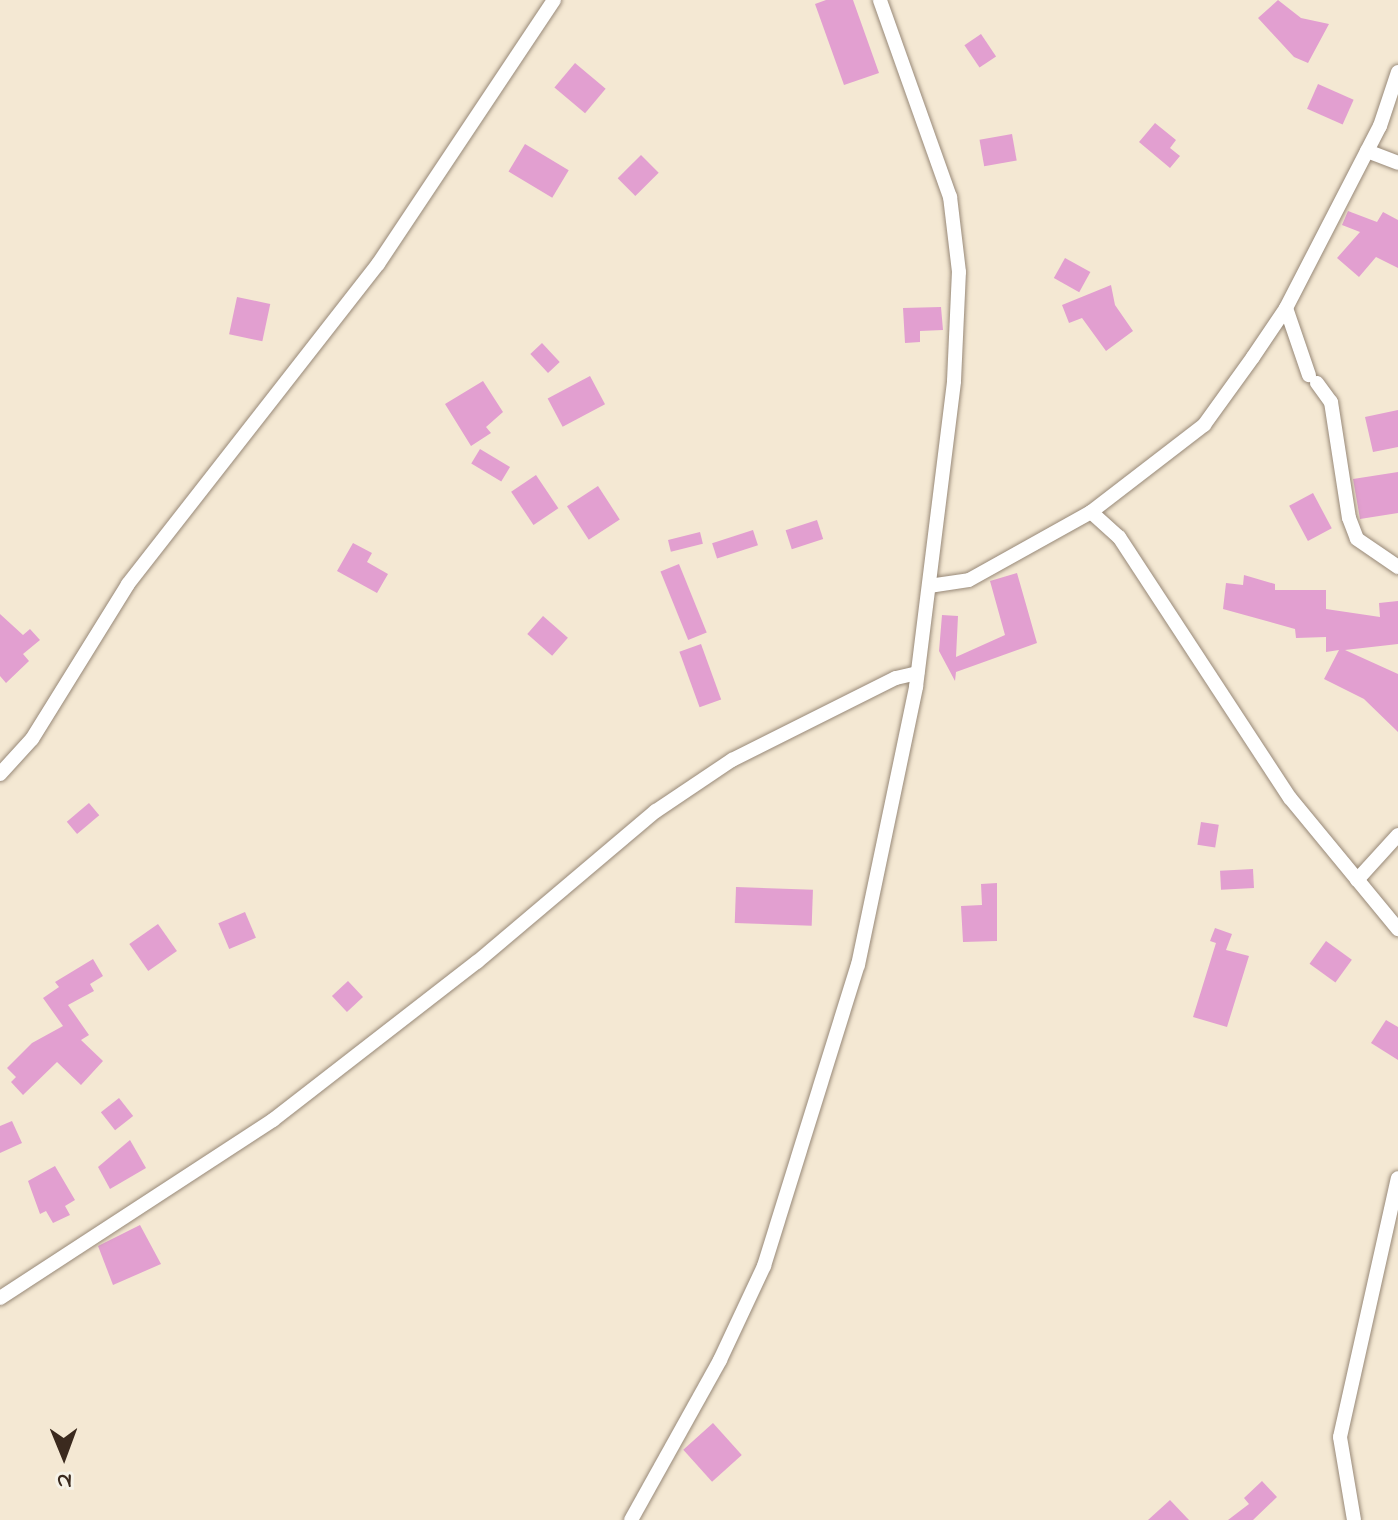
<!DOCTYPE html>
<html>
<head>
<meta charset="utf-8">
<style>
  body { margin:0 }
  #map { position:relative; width:1398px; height:1520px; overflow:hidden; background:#f4e8d3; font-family:"Indie Flower",sans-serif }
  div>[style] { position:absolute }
  .building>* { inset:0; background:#e29fd0; transform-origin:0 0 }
  .roads { filter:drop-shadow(0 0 2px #988978) drop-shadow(0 0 2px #988978) }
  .minor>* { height:14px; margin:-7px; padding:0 7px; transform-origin:7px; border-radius:7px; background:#fff }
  span { translate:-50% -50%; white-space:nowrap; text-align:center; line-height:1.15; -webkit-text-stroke:7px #f7f3e8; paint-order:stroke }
  .north { position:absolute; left:24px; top:1416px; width:80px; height:80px; -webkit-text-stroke:6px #f7f3e8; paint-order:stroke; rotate:179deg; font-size:22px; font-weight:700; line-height:32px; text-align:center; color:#3b2a1e }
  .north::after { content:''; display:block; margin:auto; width:28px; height:36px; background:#3b2a1e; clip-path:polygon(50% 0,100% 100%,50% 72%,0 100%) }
</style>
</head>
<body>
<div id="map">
  <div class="building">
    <div style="clip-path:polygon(826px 0,853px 0,879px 73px,844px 85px,815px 4px)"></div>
    <div style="clip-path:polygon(1278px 0,1301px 18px,1329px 24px,1308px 63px,1294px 57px,1258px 18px)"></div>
    <div style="left:981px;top:34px;width:27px;height:20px;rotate:56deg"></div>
    <div style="left:575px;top:63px;width:40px;height:32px;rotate:40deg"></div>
    <div style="left:1318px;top:84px;width:39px;height:27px;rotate:24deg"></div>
    <div style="clip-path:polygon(1155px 123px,1176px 140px,1170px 148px,1180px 156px,1170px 168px,1139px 142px)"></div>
    <div style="left:1012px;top:134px;width:27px;height:33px;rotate:80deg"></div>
    <div style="left:525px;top:144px;width:51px;height:32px;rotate:31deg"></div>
    <div style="left:641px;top:155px;width:25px;height:33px;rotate:45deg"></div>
    <div style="clip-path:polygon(1348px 211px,1377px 222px,1383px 212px,1398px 220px,1398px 268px,1376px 257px,1359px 277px,1337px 258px,1360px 232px,1342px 225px)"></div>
    <div style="left:1065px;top:258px;width:29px;height:23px;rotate:29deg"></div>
    <div style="clip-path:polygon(1111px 285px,1115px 305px,1133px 331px,1106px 351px,1082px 318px,1069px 323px,1062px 305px)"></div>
    <div style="left:237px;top:297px;width:34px;height:38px;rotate:12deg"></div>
    <div style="clip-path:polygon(941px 307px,943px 330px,920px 331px,920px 342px,905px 343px,903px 308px)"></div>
    <div style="left:542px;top:343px;width:26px;height:16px;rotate:47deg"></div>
    <div style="left:590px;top:376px;width:32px;height:48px;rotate:62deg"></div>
    <div style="clip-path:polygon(483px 381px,503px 412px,486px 427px,491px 433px,471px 446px,445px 404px)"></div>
    <div style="clip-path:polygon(1398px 410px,1398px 447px,1373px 452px,1365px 417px)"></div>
    <div style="left:480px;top:449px;width:35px;height:17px;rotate:31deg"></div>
    <div style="clip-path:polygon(1398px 472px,1398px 513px,1360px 519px,1353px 479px)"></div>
    <div style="left:536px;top:475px;width:40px;height:30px;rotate:56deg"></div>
    <div style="left:598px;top:486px;width:40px;height:37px;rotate:57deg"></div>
    <div style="left:1313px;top:493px;width:40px;height:27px;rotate:62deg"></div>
    <div style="left:817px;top:520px;width:20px;height:33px;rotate:72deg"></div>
    <div style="left:753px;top:530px;width:16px;height:43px;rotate:72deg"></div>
    <div style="left:700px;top:532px;width:12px;height:33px;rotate:76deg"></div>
    <div style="clip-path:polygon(353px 543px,372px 553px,367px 562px,388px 574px,377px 593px,337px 571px)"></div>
    <div style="left:679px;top:564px;width:74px;height:20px;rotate:68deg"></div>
    <div style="clip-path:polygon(1017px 573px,1037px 643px,956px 672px,955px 681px,939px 651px,942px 615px,958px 616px,956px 657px,1005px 635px,990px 581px)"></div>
    <div style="clip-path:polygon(1244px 575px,1275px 584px,1275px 590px,1326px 590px,1326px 609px,1380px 617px,1379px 603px,1398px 601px,1398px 644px,1345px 650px,1398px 674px,1398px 732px,1364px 699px,1324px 679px,1339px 650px,1326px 652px,1326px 637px,1296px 638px,1295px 629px,1223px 609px,1226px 583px,1243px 585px)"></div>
    <div style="clip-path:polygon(0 614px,23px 635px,30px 629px,40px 640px,23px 654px,29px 661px,6px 683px,0 676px)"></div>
    <div style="left:543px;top:616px;width:33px;height:24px;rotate:41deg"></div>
    <div style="left:701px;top:644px;width:59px;height:23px;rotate:70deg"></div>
    <div style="left:89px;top:803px;width:16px;height:29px;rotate:50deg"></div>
    <div style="left:1201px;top:822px;width:18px;height:23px;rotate:9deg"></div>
    <div style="left:1253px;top:869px;width:19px;height:33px;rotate:87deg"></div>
    <div style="clip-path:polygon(997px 883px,997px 941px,963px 942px,961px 906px,982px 905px,981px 884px)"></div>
    <div style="left:736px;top:887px;width:77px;height:36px;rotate:2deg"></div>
    <div style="left:245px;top:912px;width:28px;height:29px;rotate:67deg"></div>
    <div style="left:158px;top:924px;width:33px;height:35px;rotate:55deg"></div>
    <div style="clip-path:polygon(1215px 928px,1232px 934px,1226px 950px,1249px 956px,1227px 1027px,1193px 1017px,1216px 943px,1210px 941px)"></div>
    <div style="left:1326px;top:941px;width:32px;height:28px;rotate:36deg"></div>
    <div style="clip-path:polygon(93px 959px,103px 976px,90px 984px,94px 991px,68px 1005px,89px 1035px,81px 1040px,103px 1061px,81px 1085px,57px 1062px,23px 1095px,11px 1082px,16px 1077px,7px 1068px,32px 1043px,63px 1026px,43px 998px,59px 987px,55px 982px)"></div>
    <div style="left:348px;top:981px;width:22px;height:22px;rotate:47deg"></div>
    <div style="clip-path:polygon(1386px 1020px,1398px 1027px,1398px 1060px,1371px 1043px)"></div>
    <div style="left:119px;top:1098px;width:23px;height:23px;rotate:52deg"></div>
    <div style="clip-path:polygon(12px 1121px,22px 1143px,0 1153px,0 1126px)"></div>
    <div style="clip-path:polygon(130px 1140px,146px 1168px,110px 1189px,98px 1167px)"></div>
    <div style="clip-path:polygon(55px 1166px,75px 1200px,65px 1206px,70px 1215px,53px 1223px,46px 1211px,40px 1214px,28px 1181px)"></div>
    <div style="clip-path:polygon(140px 1225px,161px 1264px,113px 1285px,98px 1246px)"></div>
    <div style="left:713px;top:1423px;width:43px;height:40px;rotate:48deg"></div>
    <div style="clip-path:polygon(1262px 1481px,1277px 1497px,1253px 1520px,1228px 1520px,1249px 1504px,1244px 1498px)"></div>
    <div style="clip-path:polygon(1170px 1500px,1189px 1520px,1148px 1520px)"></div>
  </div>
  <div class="roads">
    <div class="minor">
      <div style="left:1367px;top:151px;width:33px;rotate:21deg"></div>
      <div style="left:1286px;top:308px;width:71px;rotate:71.1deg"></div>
      <div style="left:1317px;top:383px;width:24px;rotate:54deg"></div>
      <div style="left:1331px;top:402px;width:117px;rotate:81.2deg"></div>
      <div style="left:1349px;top:518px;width:22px;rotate:69deg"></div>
      <div style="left:1357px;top:539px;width:50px;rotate:34.3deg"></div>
      <div style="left:1091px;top:512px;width:143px;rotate:-37.6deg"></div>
      <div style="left:1204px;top:425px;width:84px;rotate:-54.2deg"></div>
      <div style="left:1253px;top:357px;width:59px;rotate:-56deg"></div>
      <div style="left:1286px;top:308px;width:205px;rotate:-62.7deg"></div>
      <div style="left:1380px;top:126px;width:57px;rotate:-71.6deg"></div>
      <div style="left:929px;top:586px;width:40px;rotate:-8.5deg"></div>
      <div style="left:969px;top:580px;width:140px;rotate:-29.1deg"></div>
      <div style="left:1091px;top:512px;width:38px;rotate:42deg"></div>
      <div style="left:1119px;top:537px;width:312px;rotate:56.8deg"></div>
      <div style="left:1290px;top:798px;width:170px;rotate:50.5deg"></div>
      <div style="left:0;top:774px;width:47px;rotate:-47.6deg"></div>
      <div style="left:32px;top:739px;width:182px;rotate:-58.2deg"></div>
      <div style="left:128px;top:584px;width:406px;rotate:-52deg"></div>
      <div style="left:378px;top:264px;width:317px;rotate:-56.3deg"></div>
      <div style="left:1357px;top:880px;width:61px;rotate:-47.7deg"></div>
      <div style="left:0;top:1298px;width:326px;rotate:-33.1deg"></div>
      <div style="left:273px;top:1120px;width:258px;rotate:-37.8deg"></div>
      <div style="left:477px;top:962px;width:234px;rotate:-40.2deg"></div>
      <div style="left:656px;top:811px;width:92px;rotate:-33.9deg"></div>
      <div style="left:732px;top:760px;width:183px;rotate:-26.6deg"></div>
      <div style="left:896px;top:678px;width:22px;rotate:-13deg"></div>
      <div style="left:631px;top:1520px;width:183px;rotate:-60.9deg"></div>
      <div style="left:720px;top:1360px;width:104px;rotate:-64.9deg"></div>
      <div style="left:764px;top:1266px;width:315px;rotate:-72.7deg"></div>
      <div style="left:858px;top:965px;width:284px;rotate:-78.2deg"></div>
      <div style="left:916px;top:687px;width:308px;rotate:-82.9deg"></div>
      <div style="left:954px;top:381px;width:109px;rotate:-87.4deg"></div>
      <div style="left:959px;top:272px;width:76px;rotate:-96.8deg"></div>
      <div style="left:950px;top:197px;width:209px;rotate:-109.6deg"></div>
      <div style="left:1354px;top:1520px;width:84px;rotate:-99.6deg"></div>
      <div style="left:1340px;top:1437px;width:265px;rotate:-77.4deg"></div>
    </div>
  </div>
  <div class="north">N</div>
</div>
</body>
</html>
